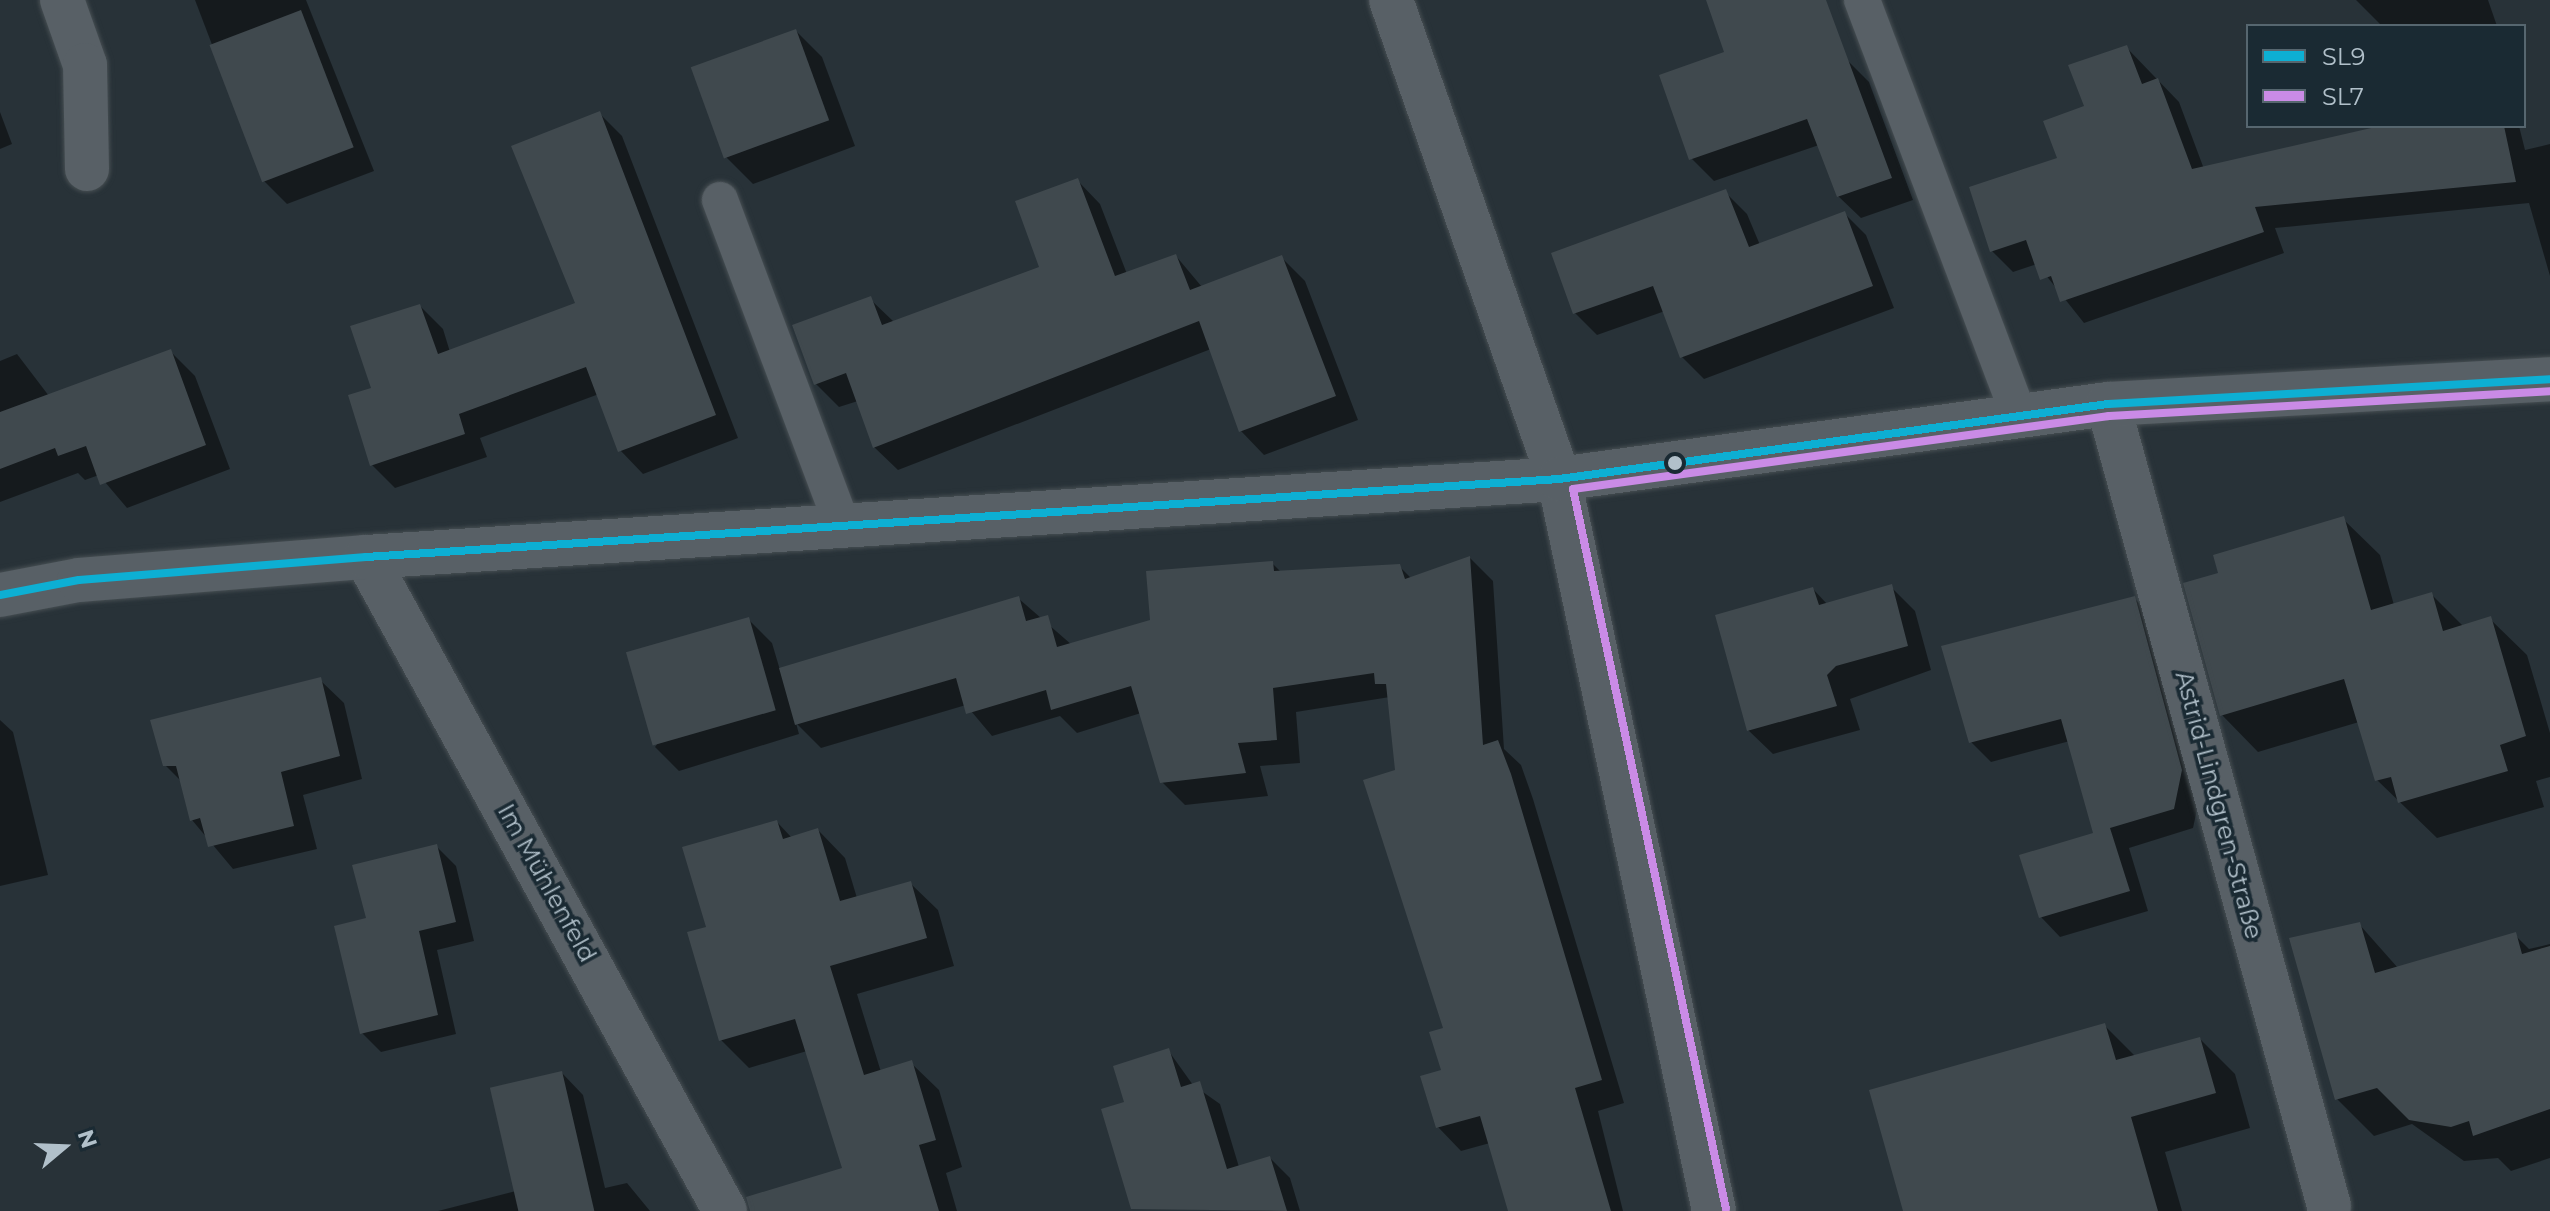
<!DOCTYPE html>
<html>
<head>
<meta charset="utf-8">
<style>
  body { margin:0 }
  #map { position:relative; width:2550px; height:1211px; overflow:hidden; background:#283238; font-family:Montserrat,sans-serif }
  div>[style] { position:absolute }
  .shadow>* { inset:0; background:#0007 }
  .building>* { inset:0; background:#40494e; transform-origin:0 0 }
  .roads { filter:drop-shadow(0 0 2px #464e52) drop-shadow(0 0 2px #464e52) }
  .service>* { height:36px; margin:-18px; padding:0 18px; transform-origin:18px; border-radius:18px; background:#586066 }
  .minor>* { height:44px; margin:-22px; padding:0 22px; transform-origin:22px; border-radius:22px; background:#586066 }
  .tertiary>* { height:44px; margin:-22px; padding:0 22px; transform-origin:22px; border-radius:22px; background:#586066 }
  .bus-1>* { height:8px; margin:-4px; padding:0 4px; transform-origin:4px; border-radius:4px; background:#0dafd3 }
  .bus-2>* { height:8px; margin:-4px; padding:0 4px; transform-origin:4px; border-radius:4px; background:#ca8be6 }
  .dots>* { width:22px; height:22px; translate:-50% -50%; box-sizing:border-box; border:4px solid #1a2a33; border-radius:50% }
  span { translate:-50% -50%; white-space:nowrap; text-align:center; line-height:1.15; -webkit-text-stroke:7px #1a2a33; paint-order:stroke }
  .street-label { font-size:24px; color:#b1c0ca }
  .legend { position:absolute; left:2246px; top:24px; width:280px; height:104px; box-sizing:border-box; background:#1a2a33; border:2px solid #56666f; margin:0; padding:10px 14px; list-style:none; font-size:24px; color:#b1c0ca }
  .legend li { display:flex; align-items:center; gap:16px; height:40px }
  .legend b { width:40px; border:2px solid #56666f }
  .north { position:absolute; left:24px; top:1107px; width:80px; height:80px; -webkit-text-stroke:6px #1a2a33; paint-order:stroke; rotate:71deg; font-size:22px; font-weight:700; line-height:32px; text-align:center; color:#b1c0ca }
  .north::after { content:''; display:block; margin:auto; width:28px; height:36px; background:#b1c0ca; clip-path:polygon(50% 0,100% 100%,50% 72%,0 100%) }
</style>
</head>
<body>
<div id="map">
  <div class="shadow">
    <div style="clip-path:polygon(195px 0,306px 0,374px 171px,287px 204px,264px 181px)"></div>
    <div style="clip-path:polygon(1708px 0,1815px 0,1847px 60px,1869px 82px,1913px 200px,1861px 218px,1838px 196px,1819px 145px,1714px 181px,1691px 158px,1726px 54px)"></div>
    <div style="clip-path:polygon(2356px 0,2488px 0,2497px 26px,2382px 26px)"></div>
    <div style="clip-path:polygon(796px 31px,822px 57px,855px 146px,753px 184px,726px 157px)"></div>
    <div style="clip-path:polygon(2126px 47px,2179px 102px,2204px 169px,2386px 126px,2519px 126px,2525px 150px,2550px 144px,2550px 276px,2529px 203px,2275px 228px,2284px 253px,2084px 323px,2037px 264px,2013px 272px,1992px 251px,2060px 160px)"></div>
    <div style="clip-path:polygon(0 112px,12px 144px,0 149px)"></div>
    <div style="clip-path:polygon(599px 113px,622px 136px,738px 438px,643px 474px,620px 450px,599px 394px,480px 438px,487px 457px,395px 488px,372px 465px,374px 389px,420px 306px,443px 329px,450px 352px,578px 304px)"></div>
    <div style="clip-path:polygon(1077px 180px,1100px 204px,1127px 274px,1176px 256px,1202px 287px,1282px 258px,1305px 281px,1358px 420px,1264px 455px,1241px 431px,1211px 349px,898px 470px,874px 447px,858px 401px,839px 407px,816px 384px,870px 299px,894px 322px,1042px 268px)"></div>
    <div style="clip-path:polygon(1725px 192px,1747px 214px,1760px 245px,1844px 213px,1866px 235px,1894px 308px,1704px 379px,1682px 357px,1665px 311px,1597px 335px,1575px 313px,1554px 254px)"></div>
    <div style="clip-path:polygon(170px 351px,195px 376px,230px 469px,127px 508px,99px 475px,85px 480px,78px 473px,0 502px,0 361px,17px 354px,49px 396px)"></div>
    <div style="clip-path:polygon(2343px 519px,2380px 555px,2394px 605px,2431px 594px,2464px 627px,2490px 619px,2527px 655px,2550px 733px,2550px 777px,2536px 781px,2544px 807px,2437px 838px,2377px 780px,2359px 722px,2258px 752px,2222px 715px,2221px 575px)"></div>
    <div style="clip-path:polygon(1470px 558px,1493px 581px,1504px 749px,1521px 765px,1533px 799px,1624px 1103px,1598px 1111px,1623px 1211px,1510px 1211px,1490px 1143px,1461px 1151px,1438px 1127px,1445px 1030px,1390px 697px,1296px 712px,1300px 763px,1260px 766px,1268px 796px,1185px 805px,1162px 782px,1141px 713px,1077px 733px,1060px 716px,992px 736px,966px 705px,821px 748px,796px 723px,799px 734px,679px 771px,655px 747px,748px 619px,772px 643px,780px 670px,1018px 598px,1072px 645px,1152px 621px,1272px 563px,1281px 572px,1399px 566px,1412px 579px)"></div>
    <div style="clip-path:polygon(1891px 587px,1915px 611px,1931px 670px,1850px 699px,1860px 730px,1773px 754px,1748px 730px,1813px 589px,1828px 605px)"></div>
    <div style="clip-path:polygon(2134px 598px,2154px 618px,2201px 791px,2193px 828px,2129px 848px,2148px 911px,2060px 937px,2041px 917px,2095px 834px,2070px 741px,1991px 762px,1971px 742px)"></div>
    <div style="clip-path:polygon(320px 680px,344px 703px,362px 779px,303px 795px,317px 849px,233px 869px,192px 820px,182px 782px,165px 765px)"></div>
    <div style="clip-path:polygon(0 720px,13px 732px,48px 875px,0 886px)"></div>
    <div style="clip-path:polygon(777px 822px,792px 838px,818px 830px,845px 858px,857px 898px,910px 883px,938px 910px,954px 966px,857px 994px,881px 1072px,911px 1063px,939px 1090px,962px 1167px,946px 1173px,957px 1211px,834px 1211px,844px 1169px,807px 1051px,749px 1068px,721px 1040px,708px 928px)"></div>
    <div style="clip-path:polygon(436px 846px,456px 866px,474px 941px,437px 950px,456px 1034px,381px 1052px,362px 1033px,368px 920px)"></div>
    <div style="clip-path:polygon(2359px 924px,2398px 968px,2515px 935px,2529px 949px,2550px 944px,2550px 1158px,2511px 1171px,2498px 1158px,2464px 1161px,2412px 1124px,2374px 1136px,2337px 1099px)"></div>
    <div style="clip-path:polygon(2105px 1026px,2136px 1057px,2200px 1039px,2235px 1074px,2250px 1128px,2165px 1152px,2182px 1211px,1905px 1211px)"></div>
    <div style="clip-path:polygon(1168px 1050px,1193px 1085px,1220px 1104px,1239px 1167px,1270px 1158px,1290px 1178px,1300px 1211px,1133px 1208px,1127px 1103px)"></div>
    <div style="clip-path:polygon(562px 1073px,583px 1095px,605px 1188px,627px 1183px,650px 1211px,438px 1211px,516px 1191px)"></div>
  </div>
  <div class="building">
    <div style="clip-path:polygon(1706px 0,1826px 0,1892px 178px,1837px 197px,1807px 119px,1689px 160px,1659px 75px,1724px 52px)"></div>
    <div style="left:301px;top:10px;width:147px;height:98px;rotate:69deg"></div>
    <div style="left:796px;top:29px;width:97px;height:112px;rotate:70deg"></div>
    <div style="clip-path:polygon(2127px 45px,2142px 84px,2158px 78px,2192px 169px,2380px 126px,2504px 126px,2516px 182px,2255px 207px,2264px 232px,2060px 302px,2051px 276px,2040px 280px,2026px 240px,1990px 252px,1969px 187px,2057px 158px,2043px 121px,2084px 106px,2068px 65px)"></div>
    <div style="clip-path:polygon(600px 111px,716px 415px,618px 452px,586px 367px,459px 414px,465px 434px,370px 466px,348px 395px,371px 388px,350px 326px,420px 304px,438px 354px,575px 303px,511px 146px)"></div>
    <div style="clip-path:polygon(1078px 178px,1115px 276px,1176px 254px,1190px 290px,1282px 255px,1336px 396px,1239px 432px,1199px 321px,873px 448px,846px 373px,814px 385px,792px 325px,871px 296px,882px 325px,1039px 267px,1015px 201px)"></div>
    <div style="clip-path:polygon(1726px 189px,1749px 247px,1845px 211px,1873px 286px,1680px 358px,1653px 286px,1573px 314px,1551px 253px)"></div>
    <div style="clip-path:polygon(171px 349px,206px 445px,100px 485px,86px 446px,58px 456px,55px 448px,0 469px,0 412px)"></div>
    <div style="clip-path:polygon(2344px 516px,2371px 610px,2432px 592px,2443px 631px,2491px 616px,2526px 736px,2500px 745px,2508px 771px,2398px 803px,2391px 777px,2375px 781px,2344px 679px,2220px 716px,2183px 583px,2218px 573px,2213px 555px)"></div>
    <div style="clip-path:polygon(1470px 556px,1483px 745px,1498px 740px,1511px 774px,1602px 1080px,1575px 1088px,1611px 1211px,1508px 1211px,1480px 1116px,1436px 1128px,1420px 1076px,1441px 1070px,1429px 1032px,1443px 1028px,1363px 780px,1395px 770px,1386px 684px,1375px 684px,1374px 673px,1273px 688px,1277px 740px,1238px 743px,1246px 773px,1160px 783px,1131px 686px,1051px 710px,1046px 690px,966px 714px,956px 678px,795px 725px,779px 668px,1019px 596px,1026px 621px,1048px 615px,1057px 647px,1150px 620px,1146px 571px,1273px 561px,1274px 571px,1400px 564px,1405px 579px)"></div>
    <div style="clip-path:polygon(1892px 584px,1908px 646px,1836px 666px,1827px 675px,1837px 706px,1747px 731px,1715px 615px,1813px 587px,1819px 605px)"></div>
    <div style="clip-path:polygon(2135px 596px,2182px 770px,2174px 809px,2110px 828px,2130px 891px,2039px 918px,2019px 855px,2093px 833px,2061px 719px,1969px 743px,1941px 646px)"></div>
    <div style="left:749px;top:617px;width:97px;height:128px;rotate:74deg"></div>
    <div style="clip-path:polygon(321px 677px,340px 756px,281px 772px,294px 826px,208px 847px,200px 818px,190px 821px,176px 766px,163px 766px,150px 720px)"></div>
    <div style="clip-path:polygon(777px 820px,783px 839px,818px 828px,840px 901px,911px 881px,927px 938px,830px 966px,864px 1075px,912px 1060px,936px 1140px,919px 1145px,939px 1211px,750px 1211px,746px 1197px,842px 1168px,795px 1019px,719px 1041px,687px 932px,706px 927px,682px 847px)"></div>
    <div style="clip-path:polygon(437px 844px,456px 922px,419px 931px,438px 1015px,360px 1034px,334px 926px,366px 918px,352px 865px)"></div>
    <div style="clip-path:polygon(2360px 922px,2375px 973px,2516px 932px,2522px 954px,2550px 946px,2550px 1109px,2473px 1136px,2469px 1121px,2451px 1127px,2409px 1120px,2377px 1088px,2335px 1100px,2289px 938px)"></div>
    <div style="clip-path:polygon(2105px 1023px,2116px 1060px,2200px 1037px,2216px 1093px,2131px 1117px,2158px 1211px,1903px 1211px,1869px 1090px)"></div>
    <div style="clip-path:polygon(1169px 1048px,1181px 1087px,1200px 1081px,1227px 1169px,1270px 1156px,1287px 1211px,1131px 1209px,1101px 1109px,1124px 1102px,1113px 1066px)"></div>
    <div style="left:562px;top:1071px;width:144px;height:74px;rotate:77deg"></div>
  </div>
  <div class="roads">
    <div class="service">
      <div style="left:1862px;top:0;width:445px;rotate:69.3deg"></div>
      <div style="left:720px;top:200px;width:347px;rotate:69.4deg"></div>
    </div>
    <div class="minor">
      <div style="left:62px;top:0;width:69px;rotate:70.5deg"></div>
      <div style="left:85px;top:65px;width:104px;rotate:88.9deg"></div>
      <div style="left:1391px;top:0;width:508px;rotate:70.67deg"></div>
      <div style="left:1559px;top:479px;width:748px;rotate:78.04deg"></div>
      <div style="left:2108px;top:404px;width:832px;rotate:74.59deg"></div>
      <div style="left:366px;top:557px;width:746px;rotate:61.24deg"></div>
    </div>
    <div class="tertiary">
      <div style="left:0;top:595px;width:80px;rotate:-10.8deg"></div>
      <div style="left:79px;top:580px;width:288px;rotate:-4.6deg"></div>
      <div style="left:366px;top:557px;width:1196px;rotate:-3.74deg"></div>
      <div style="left:1559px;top:479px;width:554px;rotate:-7.78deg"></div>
      <div style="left:2108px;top:404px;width:443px;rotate:-3.2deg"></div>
    </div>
  </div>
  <div class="bus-1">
    <div style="left:0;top:595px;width:80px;rotate:-10.8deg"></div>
    <div style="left:79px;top:580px;width:288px;rotate:-4.6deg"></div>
    <div style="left:366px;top:557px;width:1196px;rotate:-3.74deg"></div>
    <div style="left:1559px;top:479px;width:554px;rotate:-7.78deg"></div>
    <div style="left:2108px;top:404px;width:443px;rotate:-3.2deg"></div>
  </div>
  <div class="bus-2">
    <div style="left:1726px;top:1209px;width:736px;rotate:-102deg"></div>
    <div style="left:1573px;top:489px;width:541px;rotate:-7.76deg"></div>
    <div style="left:2109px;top:416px;width:442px;rotate:-3.2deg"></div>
  </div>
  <div class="dots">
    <div style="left:1675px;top:463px;background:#b1c0ca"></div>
  </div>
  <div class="street-label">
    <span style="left:2219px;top:805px;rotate:75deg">Astrid-Lindgren-Straße</span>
    <span style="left:547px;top:883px;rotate:61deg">Im Mühlenfeld</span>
  </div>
  <ul class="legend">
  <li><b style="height:10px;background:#0dafd3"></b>SL9</li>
  <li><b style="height:10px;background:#ca8be6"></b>SL7</li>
  </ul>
  <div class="north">N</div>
</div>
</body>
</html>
